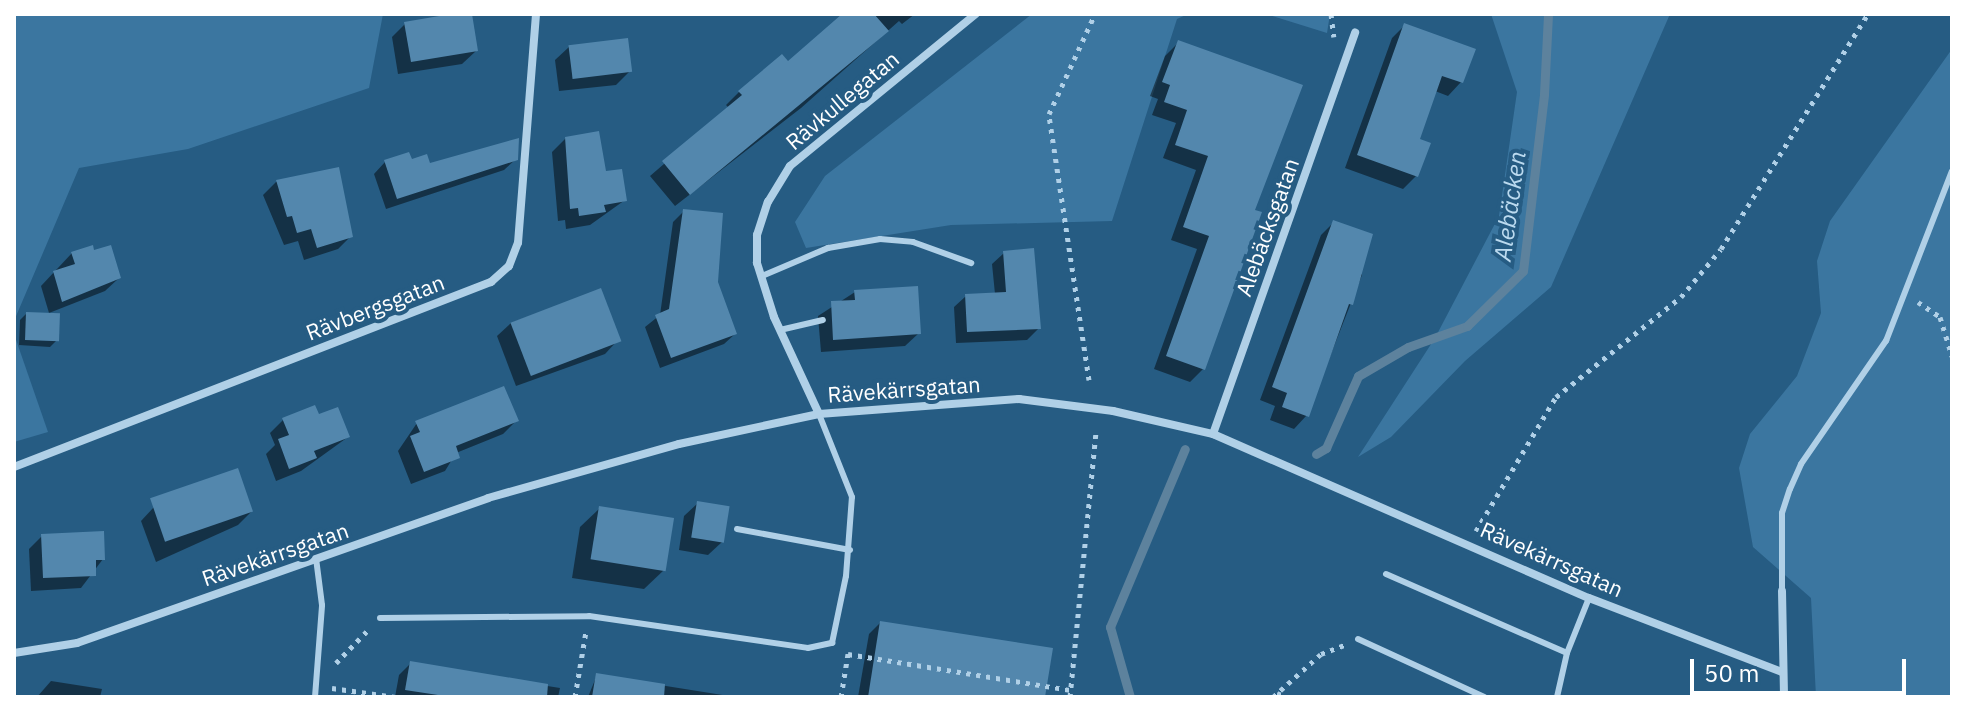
<!DOCTYPE html>
<html>
<head>
<meta charset="utf-8">
<style>
  body { margin:0 }
  #map { position:relative; width:1966px; height:711px; overflow:hidden; background:#265c83; font-family:"IBM Plex Sans",sans-serif }
  div>[style] { position:absolute }
  .green>* { inset:0; background:#3b76a0 }
  .shadow>* { inset:0; background:#0007 }
  .stream>* { height:9px; margin:-4.5px; padding:0 4.5px; transform-origin:4.5px; border-radius:4.5px; background:#5d829d }
  .building>* { inset:0; background:#5387ad; transform-origin:0 0 }
  .path>* { height:5px; margin-top:-2.5px; transform-origin:0; background:repeating-linear-gradient(90deg,#b0d0e7 0 4px,transparent 0 10px) }
  .lane>* { height:6px; margin:-3px; padding:0 3px; transform-origin:3px; border-radius:3px; background:#b0d0e7 }
  .street>* { height:8px; margin:-4px; padding:0 4px; transform-origin:4px; border-radius:4px; background:#b0d0e7 }
  span { translate:-50% -50%; white-space:nowrap; text-align:center; line-height:1.15; -webkit-text-stroke:8px #265c83; paint-order:stroke }
  .street-label { font-size:22px; color:#fff }
  .water-label { font-size:24px; color:#bbdaef; font-style:italic }
  .frame { position:absolute; inset:0; border:16px solid #fff; pointer-events:none }
  .scale { position:absolute; left:1690px; top:659px; width:216px; height:36px; box-sizing:border-box; border:4px solid #fff; border-top:0; padding-left:10px; font-size:24px; line-height:28px; white-space:nowrap; color:#fff; -webkit-text-stroke:6px #265c83; paint-order:stroke }
</style>
</head>
<body>
<div id="map">
  <div class="green">
    <div style="clip-path:polygon(14px 14px,383px 14px,369px 88px,188px 149px,79px 168px,14px 321px)"></div>
    <div style="clip-path:polygon(1032px 14px,1188px 14px,1177px 19px,1112px 221px,951px 225px,806px 248px,795px 222px,825px 176px)"></div>
    <div style="clip-path:polygon(1266px 14px,1330px 14px,1327px 33px)"></div>
    <div style="clip-path:polygon(1491px 14px,1670px 14px,1551px 287px,1465px 361px,1391px 437px,1358px 457px,1435px 338px,1499px 216px,1517px 92px)"></div>
    <div style="clip-path:polygon(1952px 49px,1952px 697px,1816px 697px,1811px 598px,1753px 547px,1739px 468px,1750px 434px,1797px 376px,1821px 313px,1817px 261px,1830px 221px)"></div>
    <div style="clip-path:polygon(14px 334px,48px 432px,14px 442px)"></div>
  </div>
  <div class="shadow">
    <div style="clip-path:polygon(470px 14px,476px 51px,462px 64px,398px 74px,392px 37px,405px 24px)"></div>
    <div style="clip-path:polygon(846px 14px,915px 14px,902px 24px,899px 21px,801px 108px,675px 206px,650px 176px,729px 108px,726px 105px,739px 92px,788px 64px)"></div>
    <div style="clip-path:polygon(1405px 25px,1461px 82px,1448px 96px,1435px 91px,1417px 140px,1416px 176px,1403px 189px,1345px 168px,1392px 38px)"></div>
    <div style="clip-path:polygon(1178px 43px,1253px 211px,1203px 369px,1190px 382px,1154px 369px,1197px 249px,1171px 240px,1196px 170px,1163px 158px,1176px 123px,1152px 115px,1158px 99px,1150px 96px,1165px 56px)"></div>
    <div style="clip-path:polygon(569px 47px,630px 71px,616px 85px,559px 91px,555px 60px)"></div>
    <div style="clip-path:polygon(566px 138px,625px 200px,590px 225px,566px 229px,565px 220px,558px 221px,552px 152px)"></div>
    <div style="clip-path:polygon(516px 159px,504px 170px,386px 209px,374px 174px,385px 162px,428px 166px)"></div>
    <div style="clip-path:polygon(337px 169px,351px 236px,338px 249px,304px 260px,298px 241px,284px 245px,263px 195px,276px 182px)"></div>
    <div style="clip-path:polygon(684px 211px,735px 334px,724px 344px,660px 368px,645px 327px,660px 315px,673px 222px)"></div>
    <div style="clip-path:polygon(1334px 222px,1362px 275px,1307px 415px,1294px 429px,1270px 420px,1275px 406px,1260px 400px,1321px 235px)"></div>
    <div style="clip-path:polygon(72px 253px,119px 278px,105px 291px,49px 313px,41px 286px)"></div>
    <div style="clip-path:polygon(1004px 253px,1039px 328px,1027px 340px,956px 343px,954px 307px,966px 296px,995px 294px,992px 264px)"></div>
    <div style="clip-path:polygon(600px 290px,618px 340px,605px 354px,516px 386px,497px 336px,511px 323px)"></div>
    <div style="clip-path:polygon(855px 292px,919px 333px,905px 346px,821px 352px,818px 316px)"></div>
    <div style="clip-path:polygon(26px 314px,57px 340px,50px 347px,19px 345px,20px 320px)"></div>
    <div style="clip-path:polygon(318px 417px,348px 437px,301px 471px,276px 481px,266px 454px,275px 445px,270px 433px,284px 419px)"></div>
    <div style="clip-path:polygon(516px 421px,503px 434px,456px 453px,445px 471px,411px 484px,398px 451px,417px 423px)"></div>
    <div style="clip-path:polygon(698px 503px,722px 542px,708px 555px,679px 550px,684px 516px)"></div>
    <div style="clip-path:polygon(154px 507px,251px 512px,238px 525px,156px 562px,141px 521px)"></div>
    <div style="clip-path:polygon(600px 508px,664px 570px,644px 589px,572px 578px,580px 527px)"></div>
    <div style="clip-path:polygon(42px 536px,103px 559px,81px 588px,31px 591px,29px 549px)"></div>
    <div style="clip-path:polygon(880px 623px,1043px 697px,858px 697px,869px 634px)"></div>
    <div style="clip-path:polygon(410px 664px,560px 688px,558px 697px,395px 697px,399px 675px)"></div>
    <div style="clip-path:polygon(597px 675px,735px 697px,588px 697px)"></div>
    <div style="clip-path:polygon(51px 681px,102px 689px,100px 697px,37px 697px)"></div>
  </div>
  <div class="stream">
    <div style="left:1316px;top:454px;width:12px;rotate:-31deg"></div>
    <div style="left:1326px;top:448px;width:79px;rotate:-66deg"></div>
    <div style="left:1358px;top:376px;width:58px;rotate:-30.1deg"></div>
    <div style="left:1408px;top:347px;width:63px;rotate:-19.6deg"></div>
    <div style="left:1467px;top:326px;width:78px;rotate:-44.5deg"></div>
    <div style="left:1523px;top:271px;width:178px;rotate:-83.2deg"></div>
    <div style="left:1544px;top:94px;width:80px;rotate:-87.1deg"></div>
    <div style="left:1130px;top:697px;width:73px;rotate:-105.9deg"></div>
    <div style="left:1110px;top:627px;width:193px;rotate:-67.2deg"></div>
  </div>
  <div class="building">
    <div style="clip-path:polygon(451px 14px,472px 14px,478px 51px,411px 62px,404px 22px)"></div>
    <div style="clip-path:polygon(842px 14px,874px 14px,889px 31px,690px 195px,662px 161px,742px 95px,738px 91px,782px 54px,788px 61px)"></div>
    <div style="clip-path:polygon(1404px 23px,1476px 49px,1463px 83px,1442px 76px,1420px 139px,1431px 143px,1418px 177px,1357px 155px)"></div>
    <div style="left:628px;top:38px;width:34px;height:60px;rotate:83deg"></div>
    <div style="clip-path:polygon(1178px 40px,1303px 85px,1255px 210px,1262px 212px,1205px 370px,1166px 356px,1209px 236px,1183px 227px,1208px 156px,1175px 145px,1187px 110px,1164px 102px,1170px 85px,1162px 82px)"></div>
    <div style="clip-path:polygon(599px 131px,606px 171px,622px 169px,627px 201px,604px 205px,606px 212px,579px 216px,578px 208px,570px 209px,565px 137px)"></div>
    <div style="clip-path:polygon(519px 138px,518px 160px,397px 199px,384px 160px,409px 152px,412px 159px,427px 154px,430px 163px)"></div>
    <div style="clip-path:polygon(339px 167px,353px 237px,317px 248px,311px 229px,297px 233px,292px 216px,287px 217px,276px 180px)"></div>
    <div style="clip-path:polygon(683px 209px,723px 213px,718px 282px,737px 334px,671px 358px,655px 315px,669px 309px)"></div>
    <div style="clip-path:polygon(1333px 220px,1373px 234px,1353px 305px,1349px 304px,1309px 417px,1282px 407px,1287px 393px,1272px 387px)"></div>
    <div style="clip-path:polygon(93px 245px,94px 250px,111px 245px,121px 278px,62px 302px,53px 271px,75px 264px,71px 252px)"></div>
    <div style="clip-path:polygon(1034px 248px,1041px 329px,967px 332px,965px 294px,1006px 292px,1003px 251px)"></div>
    <div style="clip-path:polygon(918px 286px,921px 334px,833px 340px,831px 301px,855px 300px,854px 290px)"></div>
    <div style="left:601px;top:288px;width:57px;height:97px;rotate:69deg"></div>
    <div style="left:26px;top:312px;width:34px;height:28px;rotate:2deg"></div>
    <div style="clip-path:polygon(504px 386px,519px 421px,456px 446px,460px 458px,424px 472px,410px 436px,420px 432px,415px 421px)"></div>
    <div style="clip-path:polygon(315px 405px,319px 414px,338px 407px,350px 437px,314px 451px,317px 458px,289px 469px,278px 439px,289px 435px,282px 418px)"></div>
    <div style="left:238px;top:468px;width:46px;height:93px;rotate:71deg"></div>
    <div style="left:697px;top:501px;width:33px;height:37px;rotate:9deg"></div>
    <div style="left:599px;top:506px;width:76px;height:54px;rotate:9deg"></div>
    <div style="clip-path:polygon(104px 531px,105px 560px,96px 560px,96px 576px,43px 578px,41px 534px)"></div>
    <div style="clip-path:polygon(880px 621px,1053px 648px,1045px 697px,868px 697px)"></div>
    <div style="clip-path:polygon(410px 661px,548px 684px,547px 697px,451px 697px,405px 690px)"></div>
    <div style="clip-path:polygon(596px 673px,665px 684px,664px 697px,592px 697px)"></div>
  </div>
  <div class="path">
    <div style="left:1331px;top:14px;width:23px;rotate:83deg"></div>
    <div style="left:1918px;top:302px;width:27px;rotate:34deg"></div>
    <div style="left:1940px;top:317px;width:41px;rotate:72.9deg"></div>
    <div style="left:1089px;top:380px;width:269px;rotate:-98.6deg"></div>
    <div style="left:1049px;top:114px;width:110px;rotate:-65.3deg"></div>
    <div style="left:1476px;top:531px;width:156px;rotate:-59.2deg"></div>
    <div style="left:1556px;top:397px;width:160px;rotate:-38.7deg"></div>
    <div style="left:1681px;top:297px;width:62px;rotate:-50.2deg"></div>
    <div style="left:1721px;top:249px;width:277px;rotate:-58deg"></div>
    <div style="left:336px;top:663px;width:46px;rotate:-45.9deg"></div>
    <div style="left:332px;top:688px;width:64px;rotate:8.1deg"></div>
    <div style="left:1277px;top:693px;width:10px;rotate:24deg"></div>
    <div style="left:575px;top:697px;width:67px;rotate:-80.5deg"></div>
    <div style="left:841px;top:697px;width:44px;rotate:-80.8deg"></div>
    <div style="left:848px;top:654px;width:226px;rotate:9.2deg"></div>
    <div style="left:1070px;top:697px;width:267px;rotate:-84.4deg"></div>
    <div style="left:1273px;top:697px;width:64px;rotate:-41.9deg"></div>
    <div style="left:1321px;top:654px;width:26px;rotate:-21deg"></div>
  </div>
  <div class="lane">
    <div style="left:762px;top:276px;width:72px;rotate:-23deg"></div>
    <div style="left:828px;top:248px;width:53px;rotate:-9.8deg"></div>
    <div style="left:880px;top:239px;width:33px;rotate:5deg"></div>
    <div style="left:913px;top:242px;width:62px;rotate:19.9deg"></div>
    <div style="left:780px;top:330px;width:44px;rotate:-13.1deg"></div>
    <div style="left:737px;top:529px;width:115px;rotate:10.5deg"></div>
    <div style="left:1386px;top:574px;width:197px;rotate:23.6deg"></div>
    <div style="left:1782px;top:591px;width:78px;rotate:-90deg"></div>
    <div style="left:1782px;top:513px;width:25px;rotate:-72deg"></div>
    <div style="left:1790px;top:489px;width:27px;rotate:-66deg"></div>
    <div style="left:1801px;top:464px;width:150px;rotate:-55.4deg"></div>
    <div style="left:1886px;top:341px;width:182px;rotate:-68.8deg"></div>
    <div style="left:380px;top:618px;width:209px;rotate:-0.5deg"></div>
    <div style="left:589px;top:616px;width:221px;rotate:8.3deg"></div>
    <div style="left:808px;top:648px;width:25px;rotate:-12deg"></div>
    <div style="left:832px;top:643px;width:68px;rotate:-78.2deg"></div>
    <div style="left:846px;top:576px;width:79px;rotate:-85.7deg"></div>
    <div style="left:852px;top:497px;width:89px;rotate:-111.7deg"></div>
    <div style="left:1358px;top:639px;width:139px;rotate:24.7deg"></div>
    <div style="left:315px;top:697px;width:92px;rotate:-85.6deg"></div>
    <div style="left:322px;top:605px;width:47px;rotate:-97.3deg"></div>
    <div style="left:1557px;top:697px;width:45px;rotate:-77.2deg"></div>
    <div style="left:1567px;top:653px;width:59px;rotate:-68.2deg"></div>
  </div>
  <div class="street">
    <div style="left:819px;top:414px;width:107px;rotate:-114.9deg"></div>
    <div style="left:774px;top:317px;width:57px;rotate:-107.5deg"></div>
    <div style="left:757px;top:263px;width:28px;rotate:-90deg"></div>
    <div style="left:757px;top:235px;width:35px;rotate:-72deg"></div>
    <div style="left:768px;top:202px;width:42px;rotate:-58.6deg"></div>
    <div style="left:790px;top:166px;width:240px;rotate:-39.3deg"></div>
    <div style="left:1213px;top:434px;width:426px;rotate:-70.5deg"></div>
    <div style="left:14px;top:467px;width:512px;rotate:-21.2deg"></div>
    <div style="left:491px;top:282px;width:24px;rotate:-42deg"></div>
    <div style="left:509px;top:266px;width:25px;rotate:-69deg"></div>
    <div style="left:518px;top:243px;width:230px;rotate:-85.5deg"></div>
    <div style="left:1782px;top:591px;width:106px;rotate:88.9deg"></div>
    <div style="left:14px;top:653px;width:64px;rotate:-9deg"></div>
    <div style="left:77px;top:643px;width:436px;rotate:-19.4deg"></div>
    <div style="left:488px;top:498px;width:198px;rotate:-15.8deg"></div>
    <div style="left:679px;top:444px;width:143px;rotate:-12.1deg"></div>
    <div style="left:819px;top:414px;width:201px;rotate:-4.3deg"></div>
    <div style="left:1019px;top:399px;width:95px;rotate:7.3deg"></div>
    <div style="left:1113px;top:411px;width:103px;rotate:13deg"></div>
    <div style="left:1213px;top:434px;width:410px;rotate:23.6deg"></div>
    <div style="left:1589px;top:598px;width:207px;rotate:21deg"></div>
  </div>
  <div class="street-label">
    <span style="left:842px;top:100px;rotate:-40deg">Rävkullegatan</span>
    <span style="left:1267px;top:227px;rotate:-70deg">Alebäcksgatan</span>
    <span style="left:375px;top:307px;rotate:-21deg">Rävbergsgatan</span>
    <span style="left:904px;top:389px;rotate:-4deg">Rävekärrsgatan</span>
    <span style="left:275px;top:554px;rotate:-19deg">Rävekärrsgatan</span>
    <span style="left:1552px;top:559px;rotate:24deg">Rävekärrsgatan</span>
  </div>
  <div class="water-label">
    <span style="left:1510px;top:206px;rotate:-82deg">Alebäcken</span>
  </div>
  <div class="frame"></div>
  <div class="scale">50 m</div>
</div>
</body>
</html>
